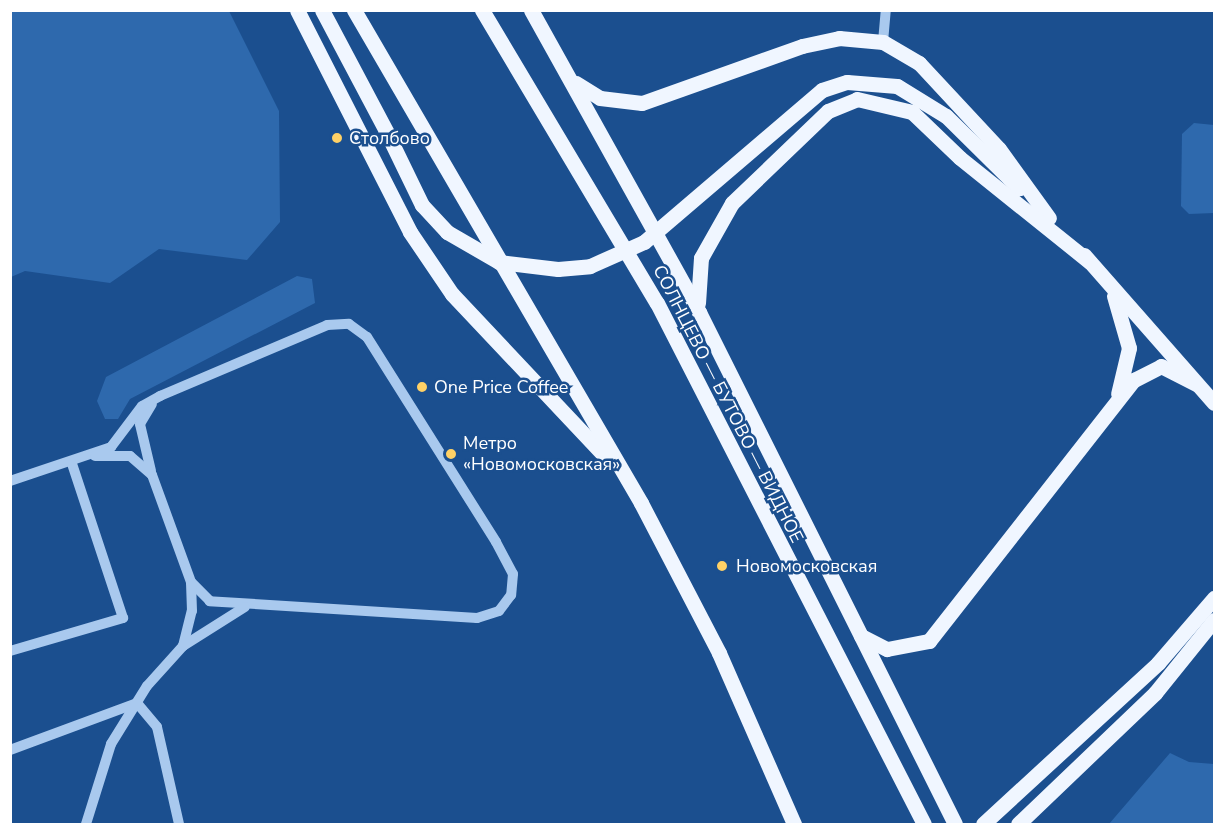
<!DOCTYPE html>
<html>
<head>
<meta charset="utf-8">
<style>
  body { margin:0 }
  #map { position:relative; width:1225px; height:835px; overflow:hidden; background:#1b4f8f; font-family:"Nunito Sans",sans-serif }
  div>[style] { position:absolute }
  .green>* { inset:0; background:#2e69ad }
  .minor>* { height:10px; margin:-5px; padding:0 5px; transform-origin:5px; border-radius:5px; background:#a9c9ee }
  .major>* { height:15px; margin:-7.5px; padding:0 7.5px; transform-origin:7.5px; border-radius:7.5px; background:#f0f6ff }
  .major-bridge>* { height:15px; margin:-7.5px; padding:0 7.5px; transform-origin:7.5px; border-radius:7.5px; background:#f0f6ff }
  .dots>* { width:16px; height:16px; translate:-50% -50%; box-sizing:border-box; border:3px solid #1b4f8f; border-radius:50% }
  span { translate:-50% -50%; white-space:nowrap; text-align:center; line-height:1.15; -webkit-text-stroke:5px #1b4f8f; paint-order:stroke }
  .poi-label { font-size:18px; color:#fff }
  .left { translate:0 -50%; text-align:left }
  .street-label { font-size:18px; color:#fff }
  .frame { position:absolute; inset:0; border:12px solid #fff; pointer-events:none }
</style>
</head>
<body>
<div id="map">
  <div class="green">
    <div style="clip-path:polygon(11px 10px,229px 11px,279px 111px,280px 222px,247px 260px,159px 249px,110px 283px,25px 271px,11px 277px)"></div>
    <div style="clip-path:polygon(1194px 123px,1214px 125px,1214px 213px,1189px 214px,1181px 206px,1182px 134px)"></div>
    <div style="clip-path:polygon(297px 276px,312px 279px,315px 303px,130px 399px,118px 419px,105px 419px,97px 401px,106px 377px)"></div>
    <div style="clip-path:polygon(1170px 753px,1189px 762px,1214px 764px,1214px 824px,1109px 824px)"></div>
  </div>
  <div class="minor">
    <div style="left:883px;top:42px;width:32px;rotate:-85deg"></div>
    <div style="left:151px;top:471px;width:48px;rotate:-103.2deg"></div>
    <div style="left:140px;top:424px;width:23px;rotate:-59deg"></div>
    <div style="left:10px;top:481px;width:107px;rotate:-18.6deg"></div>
    <div style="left:111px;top:447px;width:51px;rotate:-52.9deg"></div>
    <div style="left:142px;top:406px;width:21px;rotate:-29deg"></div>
    <div style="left:160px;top:396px;width:181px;rotate:-23deg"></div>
    <div style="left:327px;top:325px;width:22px;rotate:-3deg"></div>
    <div style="left:349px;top:324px;width:22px;rotate:36deg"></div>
    <div style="left:367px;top:337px;width:242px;rotate:57.8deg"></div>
    <div style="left:496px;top:542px;width:36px;rotate:62deg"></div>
    <div style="left:513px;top:574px;width:21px;rotate:95deg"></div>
    <div style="left:511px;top:595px;width:20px;rotate:127deg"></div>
    <div style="left:499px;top:611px;width:23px;rotate:162deg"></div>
    <div style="left:477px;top:618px;width:268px;rotate:-176.4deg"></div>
    <div style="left:210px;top:601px;width:27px;rotate:-135deg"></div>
    <div style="left:191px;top:582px;width:114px;rotate:-110deg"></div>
    <div style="left:152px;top:475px;width:29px;rotate:-139deg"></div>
    <div style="left:130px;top:456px;width:35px;rotate:180deg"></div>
    <div style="left:183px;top:646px;width:36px;rotate:-76deg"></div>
    <div style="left:192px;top:611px;width:28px;rotate:-92deg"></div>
    <div style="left:10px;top:651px;width:118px;rotate:-16.3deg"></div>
    <div style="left:123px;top:618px;width:162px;rotate:-108.3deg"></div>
    <div style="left:10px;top:750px;width:135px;rotate:-20.3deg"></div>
    <div style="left:137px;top:703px;width:31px;rotate:50deg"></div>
    <div style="left:157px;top:727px;width:99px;rotate:77.2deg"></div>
    <div style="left:86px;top:824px;width:84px;rotate:-72.6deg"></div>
    <div style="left:111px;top:744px;width:68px;rotate:-58.2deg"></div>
    <div style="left:147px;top:686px;width:54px;rotate:-48deg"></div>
    <div style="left:183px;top:646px;width:73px;rotate:-32.2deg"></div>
  </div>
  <div class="major">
    <div style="left:297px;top:10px;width:249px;rotate:63deg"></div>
    <div style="left:410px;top:232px;width:75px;rotate:55.9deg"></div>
    <div style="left:452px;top:294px;width:220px;rotate:46.7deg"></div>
    <div style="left:322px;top:10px;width:139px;rotate:62.1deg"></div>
    <div style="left:354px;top:10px;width:570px;rotate:59.79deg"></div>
    <div style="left:641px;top:503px;width:169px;rotate:62.5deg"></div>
    <div style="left:719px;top:653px;width:187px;rotate:66.3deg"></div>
    <div style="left:482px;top:10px;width:341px;rotate:59.2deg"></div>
    <div style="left:657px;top:303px;width:585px;rotate:62.87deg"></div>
    <div style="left:531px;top:10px;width:346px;rotate:60.9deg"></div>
    <div style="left:699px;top:312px;width:572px;rotate:63.43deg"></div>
    <div style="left:576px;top:83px;width:28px;rotate:32deg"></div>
    <div style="left:600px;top:98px;width:42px;rotate:6.8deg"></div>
    <div style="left:642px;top:103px;width:170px;rotate:-19.6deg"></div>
    <div style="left:802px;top:46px;width:38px;rotate:-12deg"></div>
    <div style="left:839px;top:38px;width:44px;rotate:5.2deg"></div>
    <div style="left:883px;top:42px;width:42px;rotate:30.3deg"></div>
    <div style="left:919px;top:63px;width:117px;rotate:47.1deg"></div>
    <div style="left:999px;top:149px;width:85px;rotate:54.1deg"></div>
    <div style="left:946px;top:116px;width:103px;rotate:44.6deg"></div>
    <div style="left:1084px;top:255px;width:197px;rotate:48.7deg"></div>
    <div style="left:1114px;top:296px;width:54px;rotate:73.9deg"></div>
    <div style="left:1129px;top:348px;width:47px;rotate:103.4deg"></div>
    <div style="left:698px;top:303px;width:45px;rotate:-86.2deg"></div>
    <div style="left:701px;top:258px;width:63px;rotate:-60.6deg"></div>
    <div style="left:732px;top:203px;width:133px;rotate:-43.8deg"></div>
    <div style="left:828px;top:111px;width:31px;rotate:-22deg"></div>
    <div style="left:857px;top:99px;width:57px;rotate:13.3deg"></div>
    <div style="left:912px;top:112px;width:66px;rotate:43.8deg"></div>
    <div style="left:960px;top:158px;width:166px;rotate:38.7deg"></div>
    <div style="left:861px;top:636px;width:29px;rotate:27deg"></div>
    <div style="left:887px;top:649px;width:43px;rotate:-10.8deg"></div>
    <div style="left:929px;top:641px;width:332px;rotate:-51.9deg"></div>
    <div style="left:1134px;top:380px;width:30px;rotate:-27deg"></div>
    <div style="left:1161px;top:366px;width:39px;rotate:27deg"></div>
    <div style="left:983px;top:824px;width:238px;rotate:-42.6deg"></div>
    <div style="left:1158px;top:663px;width:86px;rotate:-49.3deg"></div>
    <div style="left:1018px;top:824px;width:190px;rotate:-43.7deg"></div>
    <div style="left:1155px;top:693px;width:94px;rotate:-51.1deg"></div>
  </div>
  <div class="major-bridge">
    <div style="left:387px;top:133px;width:80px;rotate:64.1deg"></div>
    <div style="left:422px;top:205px;width:37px;rotate:47deg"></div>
    <div style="left:447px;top:232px;width:60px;rotate:30deg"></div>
    <div style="left:499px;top:262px;width:59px;rotate:6.8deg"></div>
    <div style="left:558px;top:269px;width:32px;rotate:-5deg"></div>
    <div style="left:590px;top:266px;width:59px;rotate:-24deg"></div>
    <div style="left:644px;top:242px;width:234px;rotate:-40.5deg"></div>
    <div style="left:822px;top:90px;width:26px;rotate:-18deg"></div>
    <div style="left:847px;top:82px;width:50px;rotate:4.6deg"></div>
    <div style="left:897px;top:86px;width:57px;rotate:31.5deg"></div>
  </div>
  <div class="dots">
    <div style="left:337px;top:138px;background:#ffd166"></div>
    <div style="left:422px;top:387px;background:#ffd166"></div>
    <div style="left:451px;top:454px;background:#ffd166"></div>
    <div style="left:722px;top:566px;background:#ffd166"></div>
  </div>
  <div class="poi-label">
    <span class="left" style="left:349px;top:138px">Столбово</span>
    <span class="left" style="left:434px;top:387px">One Price Coffee</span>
    <span class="left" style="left:463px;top:454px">Метро<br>«Новомосковская»</span>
    <span class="left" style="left:736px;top:566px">Новомосковская</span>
  </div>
  <div class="street-label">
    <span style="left:728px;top:404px;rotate:63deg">СОЛНЦЕВО — БУТОВО — ВИДНОЕ</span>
  </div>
  <div class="frame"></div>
</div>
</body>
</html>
